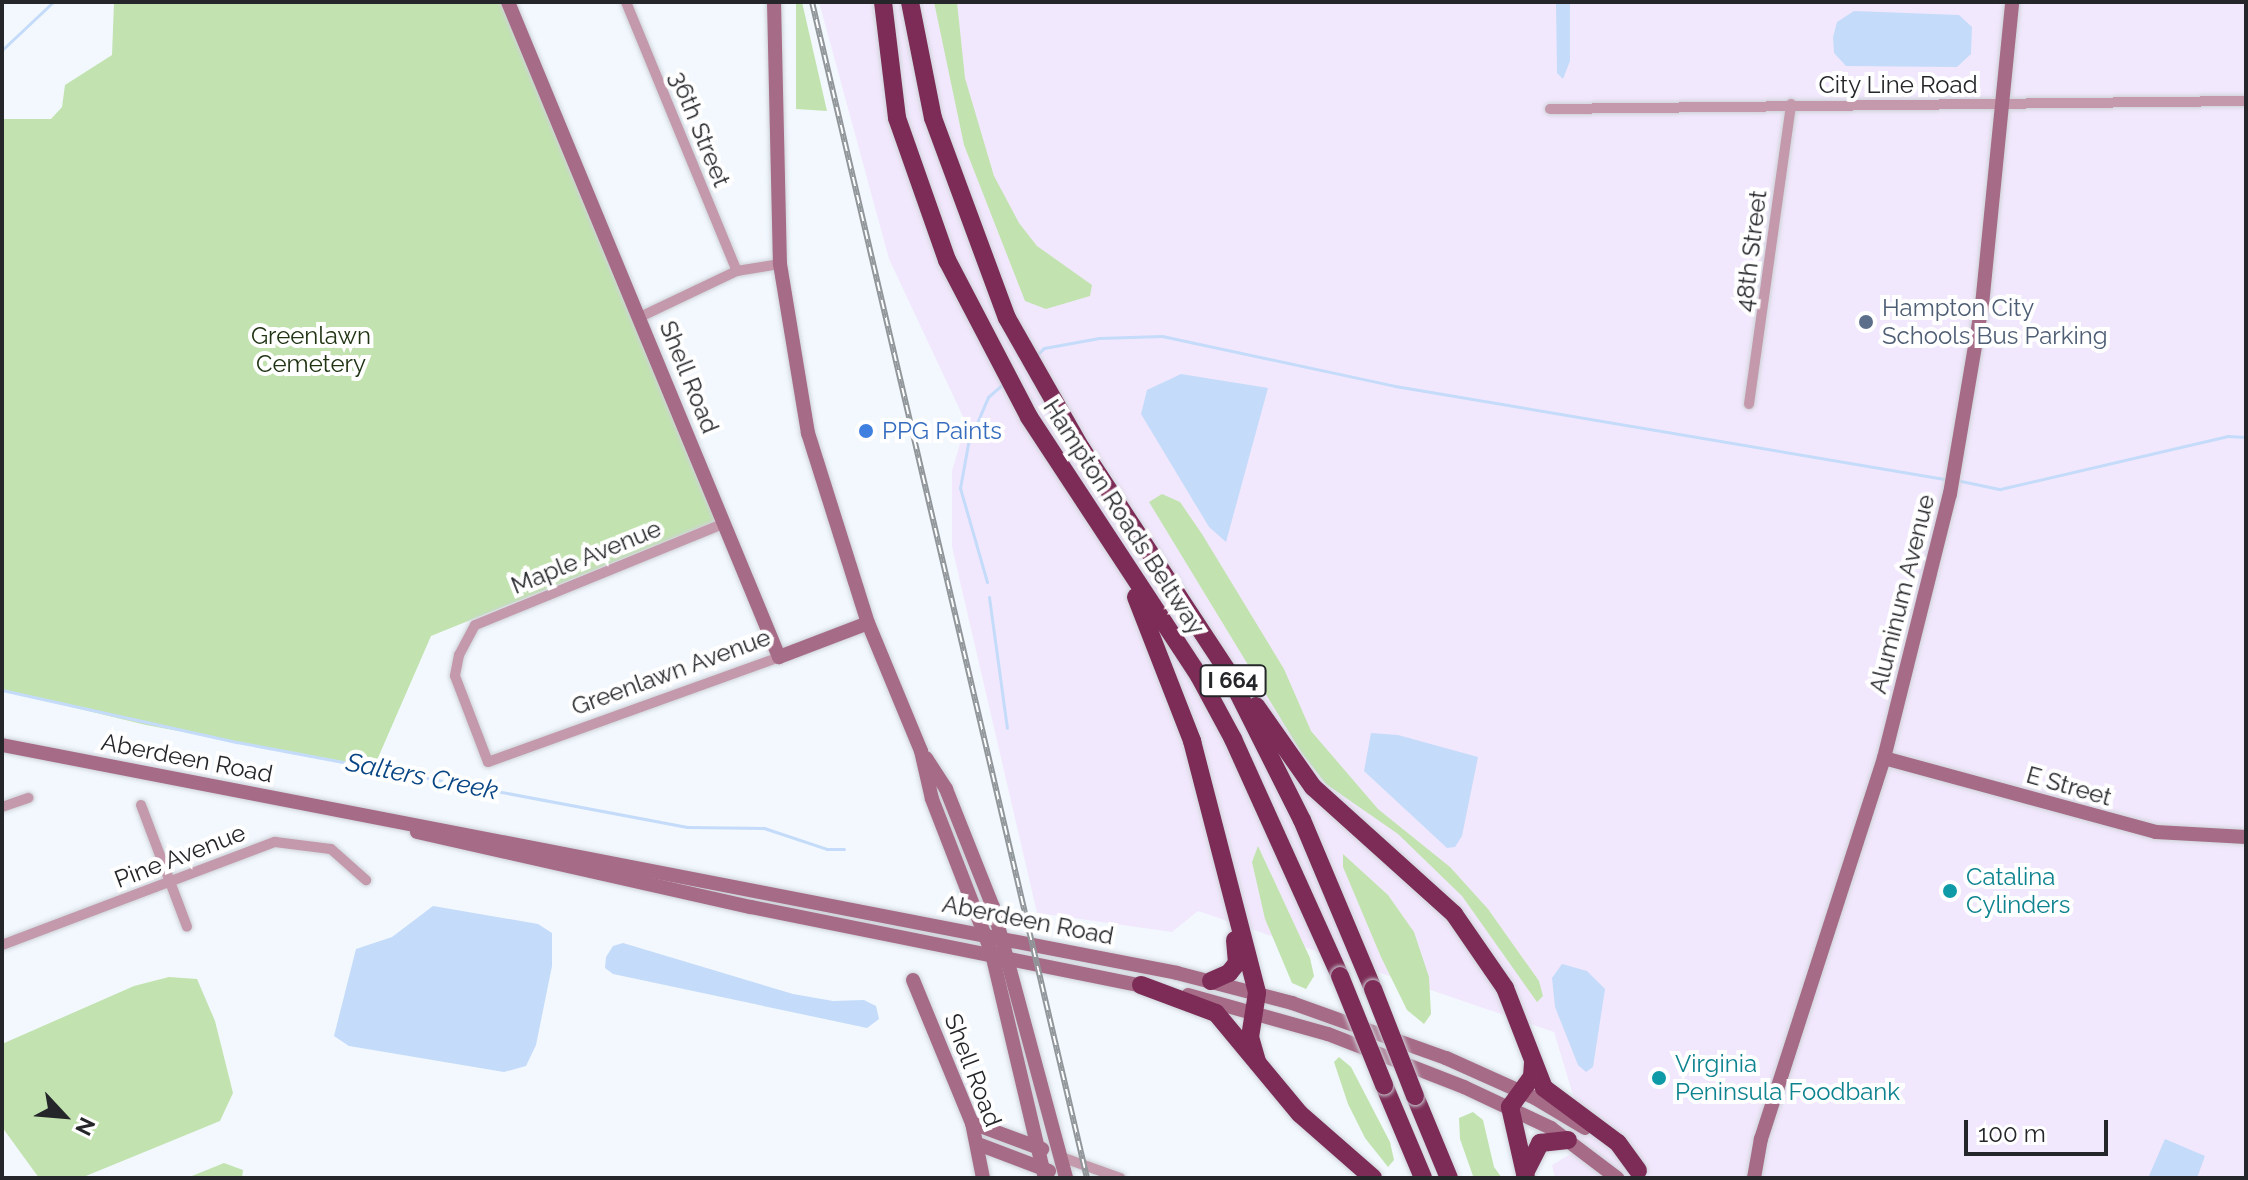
<!DOCTYPE html>
<html>
<head>
<meta charset="utf-8">
<style>
  body { margin:0 }
  #map { position:relative; width:2248px; height:1180px; overflow:hidden; background:#f2f8fe; font-family:Raleway,sans-serif }
  div>[style] { position:absolute }
  .industrial>* { inset:0; background:#f2e8fd }
  .green>* { inset:0; background:#c2e3b0 }
  .water>* { inset:0; background:#c4dbfa }
  .stream>* { height:3px; margin:-1.5px; padding:0 1.5px; transform-origin:1.5px; border-radius:1.5px; background:#c4dbfa }
  .roads { filter:drop-shadow(0 0 2px #cdd2d8) drop-shadow(0 0 2px #cdd2d8) }
  .street>* { height:10px; margin:-5px; padding:0 5px; transform-origin:5px; border-radius:5px; background:#c399ab }
  .secondary>* { height:14px; margin:-7px; padding:0 7px; transform-origin:7px; border-radius:7px; background:#a66b87 }
  .highway>* { height:18px; margin:-9px; padding:0 9px; transform-origin:9px; border-radius:9px; background:#7c2c56 }
  .rail>* { height:6px; margin-top:-3px; transform-origin:0; background:repeating-linear-gradient(90deg,#fff 0 9px,#91969a 0 18px); box-sizing:border-box; border-block:2px solid #91969a }
  .bridges { filter:drop-shadow(0 0 2px #cdd2d8) drop-shadow(0 0 2px #cdd2d8) }
  .highway-bridge>* { height:18px; margin:-9px; padding:0 9px; transform-origin:9px; border-radius:9px; background:#7c2c56 }
  .dots>* { width:22px; height:22px; translate:-50% -50%; box-sizing:border-box; border:4px solid #fff; border-radius:50% }
  span { translate:-50% -50%; white-space:nowrap; text-align:center; line-height:1.15; -webkit-text-stroke:8px #fff; paint-order:stroke }
  .shield-label span { padding:2px 6px; background:#fff; border:2px solid; border-radius:6px; -webkit-text-stroke-width:0 }
  .shield-label { font-size:22px; color:#242629; font-weight:700 }
  .street-label { font-size:24px; color:#242629 }
  .service-label { font-size:24px; color:#4e5e75 }
  .left { translate:0 -50%; text-align:left }
  .park-label { font-size:24px; color:#203413 }
  .shop-label { font-size:24px; color:#366cbe }
  .culture-label { font-size:24px; color:#0d838f }
  .water-label { font-size:26px; color:#084585; font-style:italic }
  .frame { position:absolute; inset:0; border:4px solid #242629; pointer-events:none }
  .north { position:absolute; left:24px; top:1076px; width:80px; height:80px; -webkit-text-stroke:6px #fff; paint-order:stroke; rotate:116deg; font-size:22px; font-weight:700; line-height:32px; text-align:center; color:#242629 }
  .north::after { content:''; display:block; margin:auto; width:28px; height:36px; background:#242629; clip-path:polygon(50% 0,100% 100%,50% 72%,0 100%) }
  .scale { position:absolute; left:1964px; top:1120px; width:144px; height:36px; box-sizing:border-box; border:4px solid #242629; border-top:0; padding-left:10px; font-size:24px; line-height:28px; white-space:nowrap; color:#242629; -webkit-text-stroke:6px #fff; paint-order:stroke }
</style>
</head>
<body>
<div id="map">
  <div class="industrial">
    <div style="clip-path:polygon(819px 2px,2246px 2px,2246px 1178px,1555px 1178px,1552px 1165px,1572px 1153px,1576px 1105px,1554px 1032px,1198px 911px,1172px 932px,1037px 913px,952px 547px,952px 471px,966px 423px,889px 259px)"></div>
  </div>
  <div class="green">
    <div style="clip-path:polygon(114px 2px,502px 2px,718px 520px,431px 636px,374px 767px,146px 725px,2px 690px,2px 119px,51px 119px,62px 107px,65px 85px,112px 55px)"></div>
    <div style="clip-path:polygon(796px 2px,802px 2px,827px 111px,796px 109px)"></div>
    <div style="clip-path:polygon(934px 2px,957px 2px,965px 78px,994px 176px,1019px 223px,1037px 246px,1092px 285px,1090px 296px,1046px 309px,1025px 301px,964px 145px)"></div>
    <div style="clip-path:polygon(1162px 494px,1180px 502px,1202px 534px,1284px 669px,1311px 731px,1378px 809px,1450px 867px,1488px 909px,1539px 981px,1543px 996px,1537px 1002px,1462px 896px,1398px 834px,1326px 784px,1301px 752px,1149px 502px)"></div>
    <div style="clip-path:polygon(1258px 846px,1310px 958px,1314px 976px,1306px 989px,1292px 983px,1265px 919px,1252px 862px)"></div>
    <div style="clip-path:polygon(1343px 854px,1388px 895px,1414px 932px,1429px 977px,1431px 1014px,1424px 1024px,1407px 1010px,1381px 957px,1343px 867px)"></div>
    <div style="clip-path:polygon(169px 977px,197px 979px,215px 1021px,233px 1093px,220px 1121px,81px 1178px,39px 1178px,2px 1127px,2px 1044px,134px 986px)"></div>
    <div style="clip-path:polygon(1339px 1057px,1351px 1067px,1390px 1142px,1394px 1160px,1388px 1167px,1365px 1138px,1348px 1104px,1334px 1062px)"></div>
    <div style="clip-path:polygon(1473px 1112px,1483px 1120px,1494px 1167px,1502px 1178px,1473px 1176px,1460px 1139px,1459px 1118px)"></div>
    <div style="clip-path:polygon(224px 1163px,243px 1170px,242px 1178px,187px 1178px)"></div>
  </div>
  <div class="water">
    <div style="clip-path:polygon(1556px 2px,1570px 2px,1570px 61px,1563px 79px,1557px 73px)"></div>
    <div style="clip-path:polygon(1854px 11px,1959px 15px,1972px 27px,1971px 54px,1957px 67px,1846px 66px,1834px 53px,1833px 37px,1837px 22px)"></div>
    <div style="clip-path:polygon(1181px 374px,1268px 388px,1226px 542px,1209px 527px,1141px 414px,1147px 390px)"></div>
    <div style="clip-path:polygon(1371px 733px,1398px 735px,1478px 757px,1462px 836px,1455px 847px,1447px 848px,1364px 771px)"></div>
    <div style="clip-path:polygon(433px 906px,538px 924px,552px 933px,552px 966px,536px 1045px,526px 1066px,504px 1072px,349px 1046px,334px 1036px,356px 949px,392px 937px)"></div>
    <div style="clip-path:polygon(623px 943px,793px 994px,833px 1001px,864px 1000px,876px 1006px,879px 1019px,867px 1028px,613px 974px,605px 968px,606px 957px,613px 946px)"></div>
    <div style="clip-path:polygon(1562px 964px,1587px 971px,1605px 989px,1593px 1067px,1586px 1072px,1578px 1065px,1555px 1007px,1552px 978px)"></div>
    <div style="clip-path:polygon(2165px 1139px,2205px 1156px,2197px 1178px,2148px 1178px)"></div>
  </div>
  <div class="stream">
    <div style="left:2px;top:50px;width:70px;rotate:-43.3deg"></div>
    <div style="left:1037px;top:355px;width:10px;rotate:-45deg"></div>
    <div style="left:1044px;top:348px;width:56px;rotate:-10.3deg"></div>
    <div style="left:1099px;top:338px;width:63px;rotate:-1.8deg"></div>
    <div style="left:1162px;top:336px;width:238px;rotate:12.1deg"></div>
    <div style="left:1395px;top:386px;width:557px;rotate:9.61deg"></div>
    <div style="left:1961px;top:481px;width:40px;rotate:12deg"></div>
    <div style="left:2000px;top:489px;width:233px;rotate:-13.1deg"></div>
    <div style="left:2227px;top:436px;width:19px;rotate:3deg"></div>
    <div style="left:987px;top:582px;width:98px;rotate:-106deg"></div>
    <div style="left:960px;top:488px;width:45px;rotate:-79.7deg"></div>
    <div style="left:968px;top:444px;width:51px;rotate:-66.9deg"></div>
    <div style="left:988px;top:397px;width:21px;rotate:-41deg"></div>
    <div style="left:989px;top:597px;width:132px;rotate:82.2deg"></div>
    <div style="left:2px;top:690px;width:241px;rotate:12.5deg"></div>
    <div style="left:237px;top:742px;width:458px;rotate:10.7deg"></div>
    <div style="left:687px;top:827px;width:77px;rotate:0.7deg"></div>
    <div style="left:764px;top:828px;width:66px;rotate:18.4deg"></div>
    <div style="left:827px;top:849px;width:17px"></div>
  </div>
  <div class="roads">
    <div class="street">
      <div style="left:626px;top:2px;width:291px;rotate:67.6deg"></div>
      <div style="left:1550px;top:109px;width:696px;rotate:-0.66deg"></div>
      <div style="left:640px;top:317px;width:107px;rotate:-25.4deg"></div>
      <div style="left:737px;top:271px;width:44px;rotate:-9.2deg"></div>
      <div style="left:1749px;top:404px;width:303px;rotate:-82deg"></div>
      <div style="left:725px;top:523px;width:270px;rotate:157.8deg"></div>
      <div style="left:475px;top:625px;width:34px;rotate:118deg"></div>
      <div style="left:459px;top:655px;width:21px;rotate:101deg"></div>
      <div style="left:455px;top:676px;width:92px;rotate:69deg"></div>
      <div style="left:488px;top:762px;width:309px;rotate:-19.8deg"></div>
      <div style="left:141px;top:805px;width:130px;rotate:69.3deg"></div>
      <div style="left:2px;top:807px;width:28px;rotate:-19deg"></div>
      <div style="left:2px;top:945px;width:292px;rotate:-20.7deg"></div>
      <div style="left:275px;top:842px;width:56px;rotate:7.1deg"></div>
      <div style="left:331px;top:849px;width:47px;rotate:41.5deg"></div>
      <div style="left:1061px;top:1157px;width:63px;rotate:19.6deg"></div>
    </div>
    <div class="secondary">
      <div style="left:508px;top:2px;width:709px;rotate:67.52deg"></div>
      <div style="left:779px;top:657px;width:95px;rotate:-20.9deg"></div>
      <div style="left:774px;top:2px;width:262px;rotate:88.7deg"></div>
      <div style="left:780px;top:264px;width:171px;rotate:80.6deg"></div>
      <div style="left:808px;top:433px;width:199px;rotate:72.5deg"></div>
      <div style="left:868px;top:623px;width:139px;rotate:67.5deg"></div>
      <div style="left:921px;top:751px;width:49px;rotate:77.1deg"></div>
      <div style="left:932px;top:799px;width:166px;rotate:68.8deg"></div>
      <div style="left:992px;top:954px;width:230px;rotate:76.7deg"></div>
      <div style="left:2px;top:745px;width:1197px;rotate:10.98deg"></div>
      <div style="left:1177px;top:973px;width:119px;rotate:14.6deg"></div>
      <div style="left:1292px;top:1003px;width:164px;rotate:19.7deg"></div>
      <div style="left:1446px;top:1058px;width:98px;rotate:24.2deg"></div>
      <div style="left:1535px;top:1098px;width:58px;rotate:31deg"></div>
      <div style="left:926px;top:758px;width:37px;rotate:57deg"></div>
      <div style="left:946px;top:789px;width:127px;rotate:68.3deg"></div>
      <div style="left:993px;top:907px;width:281px;rotate:74.9deg"></div>
      <div style="left:1884px;top:758px;width:282px;rotate:15.2deg"></div>
      <div style="left:2156px;top:832px;width:90px;rotate:3.2deg"></div>
      <div style="left:417px;top:832px;width:342px;rotate:12.7deg"></div>
      <div style="left:751px;top:907px;width:405px;rotate:11.4deg"></div>
      <div style="left:913px;top:980px;width:155px;rotate:67.6deg"></div>
      <div style="left:972px;top:1123px;width:56px;rotate:78.7deg"></div>
      <div style="left:1188px;top:995px;width:145px;rotate:15.6deg"></div>
      <div style="left:1328px;top:1034px;width:146px;rotate:21.3deg"></div>
      <div style="left:1464px;top:1087px;width:96px;rotate:25.2deg"></div>
      <div style="left:1551px;top:1128px;width:83px;rotate:37.1deg"></div>
      <div style="left:972px;top:1123px;width:75px;rotate:20.4deg"></div>
      <div style="left:978px;top:1144px;width:76px;rotate:20.8deg"></div>
      <div style="left:1754px;top:1178px;width:40px;rotate:-80deg"></div>
      <div style="left:1761px;top:1139px;width:400px;rotate:-72.1deg"></div>
      <div style="left:1884px;top:758px;width:272px;rotate:-76deg"></div>
      <div style="left:1950px;top:494px;width:192px;rotate:-80.4deg"></div>
      <div style="left:1982px;top:305px;width:304px;rotate:-84.3deg"></div>
    </div>
    <div class="highway">
      <div style="left:883px;top:2px;width:117px;rotate:83.1deg"></div>
      <div style="left:897px;top:118px;width:151px;rotate:70.6deg"></div>
      <div style="left:947px;top:260px;width:177px;rotate:62.4deg"></div>
      <div style="left:1029px;top:417px;width:310px;rotate:56.7deg"></div>
      <div style="left:1199px;top:676px;width:72px;rotate:61.6deg"></div>
      <div style="left:1233px;top:739px;width:260px;rotate:65.7deg"></div>
      <div style="left:910px;top:2px;width:118px;rotate:78.8deg"></div>
      <div style="left:933px;top:118px;width:213px;rotate:69.7deg"></div>
      <div style="left:1007px;top:318px;width:150px;rotate:60.4deg"></div>
      <div style="left:1081px;top:448px;width:264px;rotate:56.7deg"></div>
      <div style="left:1226px;top:669px;width:169px;rotate:63.3deg"></div>
      <div style="left:1302px;top:820px;width:183px;rotate:67.2deg"></div>
      <div style="left:1136px;top:597px;width:155px;rotate:68.7deg"></div>
      <div style="left:1192px;top:741px;width:260px;rotate:75.5deg"></div>
      <div style="left:1257px;top:993px;width:45px;rotate:99deg"></div>
      <div style="left:1250px;top:1037px;width:26px;rotate:74deg"></div>
      <div style="left:1256px;top:706px;width:99px;rotate:54.9deg"></div>
      <div style="left:1313px;top:787px;width:190px;rotate:42deg"></div>
      <div style="left:1454px;top:914px;width:90px;rotate:55.4deg"></div>
      <div style="left:1505px;top:988px;width:107px;rotate:68.7deg"></div>
      <div style="left:1544px;top:1088px;width:92px;rotate:36.6deg"></div>
      <div style="left:1618px;top:1143px;width:34px;rotate:54deg"></div>
      <div style="left:1211px;top:981px;width:20px;rotate:-24deg"></div>
      <div style="left:1229px;top:973px;width:13px;rotate:-51deg"></div>
      <div style="left:1237px;top:963px;width:23px;rotate:-95deg"></div>
      <div style="left:1141px;top:985px;width:80px;rotate:20.5deg"></div>
      <div style="left:1216px;top:1013px;width:131px;rotate:50.3deg"></div>
      <div style="left:1300px;top:1114px;width:97px;rotate:41.2deg"></div>
      <div style="left:1384px;top:1085px;width:101px;rotate:67.2deg"></div>
      <div style="left:1415px;top:1096px;width:89px;rotate:67.5deg"></div>
      <div style="left:1525px;top:1173px;width:34px;rotate:-63deg"></div>
      <div style="left:1540px;top:1143px;width:28px;rotate:-6deg"></div>
      <div style="left:1526px;top:1178px;width:73px;rotate:-102.7deg"></div>
      <div style="left:1510px;top:1107px;width:37px;rotate:-54deg"></div>
      <div style="left:1532px;top:1077px;width:15px;rotate:-86deg"></div>
    </div>
  </div>
  <div class="rail">
    <div style="left:812px;top:2px;width:1208px;rotate:76.84deg"></div>
  </div>
  <div class="bridges">
    <div class="highway-bridge">
      <div style="left:1340px;top:976px;width:118px;rotate:68deg"></div>
      <div style="left:1373px;top:989px;width:115px;rotate:68.6deg"></div>
    </div>
  </div>
  <div class="dots">
    <div style="left:1866px;top:322px;background:#5c6f8a"></div>
    <div style="left:866px;top:431px;background:#3f7fe0"></div>
    <div style="left:1950px;top:891px;background:#0f9aa8"></div>
    <div style="left:1659px;top:1078px;background:#0f9aa8"></div>
  </div>
  <div class="shield-label">
    <span style="left:1233px;top:681px">I 664</span>
  </div>
  <div class="street-label">
    <span style="left:1898px;top:85px">City Line Road</span>
    <span style="left:700px;top:129px;rotate:68deg">36th Street</span>
    <span style="left:1751px;top:251px;rotate:-83deg">48th Street</span>
    <span style="left:689px;top:377px;rotate:68deg">Shell Road</span>
    <span style="left:1124px;top:517px;rotate:57deg">Hampton Roads Beltway</span>
    <span style="left:586px;top:557px;rotate:-22deg">Maple Avenue</span>
    <span style="left:1902px;top:594px;rotate:-76deg">Aluminum Avenue</span>
    <span style="left:671px;top:672px;rotate:-20deg">Greenlawn Avenue</span>
    <span style="left:187px;top:758px;rotate:11deg">Aberdeen Road</span>
    <span style="left:2069px;top:786px;rotate:16deg">E Street</span>
    <span style="left:180px;top:856px;rotate:-21deg">Pine Avenue</span>
    <span style="left:1028px;top:920px;rotate:11deg">Aberdeen Road</span>
    <span style="left:973px;top:1070px;rotate:69deg">Shell Road</span>
  </div>
  <div class="service-label">
    <span class="left" style="left:1882px;top:322px">Hampton City<br>Schools Bus Parking</span>
  </div>
  <div class="park-label">
    <span style="left:311px;top:350px">Greenlawn<br>Cemetery</span>
  </div>
  <div class="shop-label">
    <span class="left" style="left:882px;top:431px">PPG Paints</span>
  </div>
  <div class="culture-label">
    <span class="left" style="left:1966px;top:891px">Catalina<br>Cylinders</span>
    <span class="left" style="left:1675px;top:1078px">Virginia<br>Peninsula Foodbank</span>
  </div>
  <div class="water-label">
    <span style="left:422px;top:777px;rotate:11deg">Salters Creek</span>
  </div>
  <div class="frame"></div>
  <div class="north">N</div>
  <div class="scale">100 m</div>
</div>
</body>
</html>
